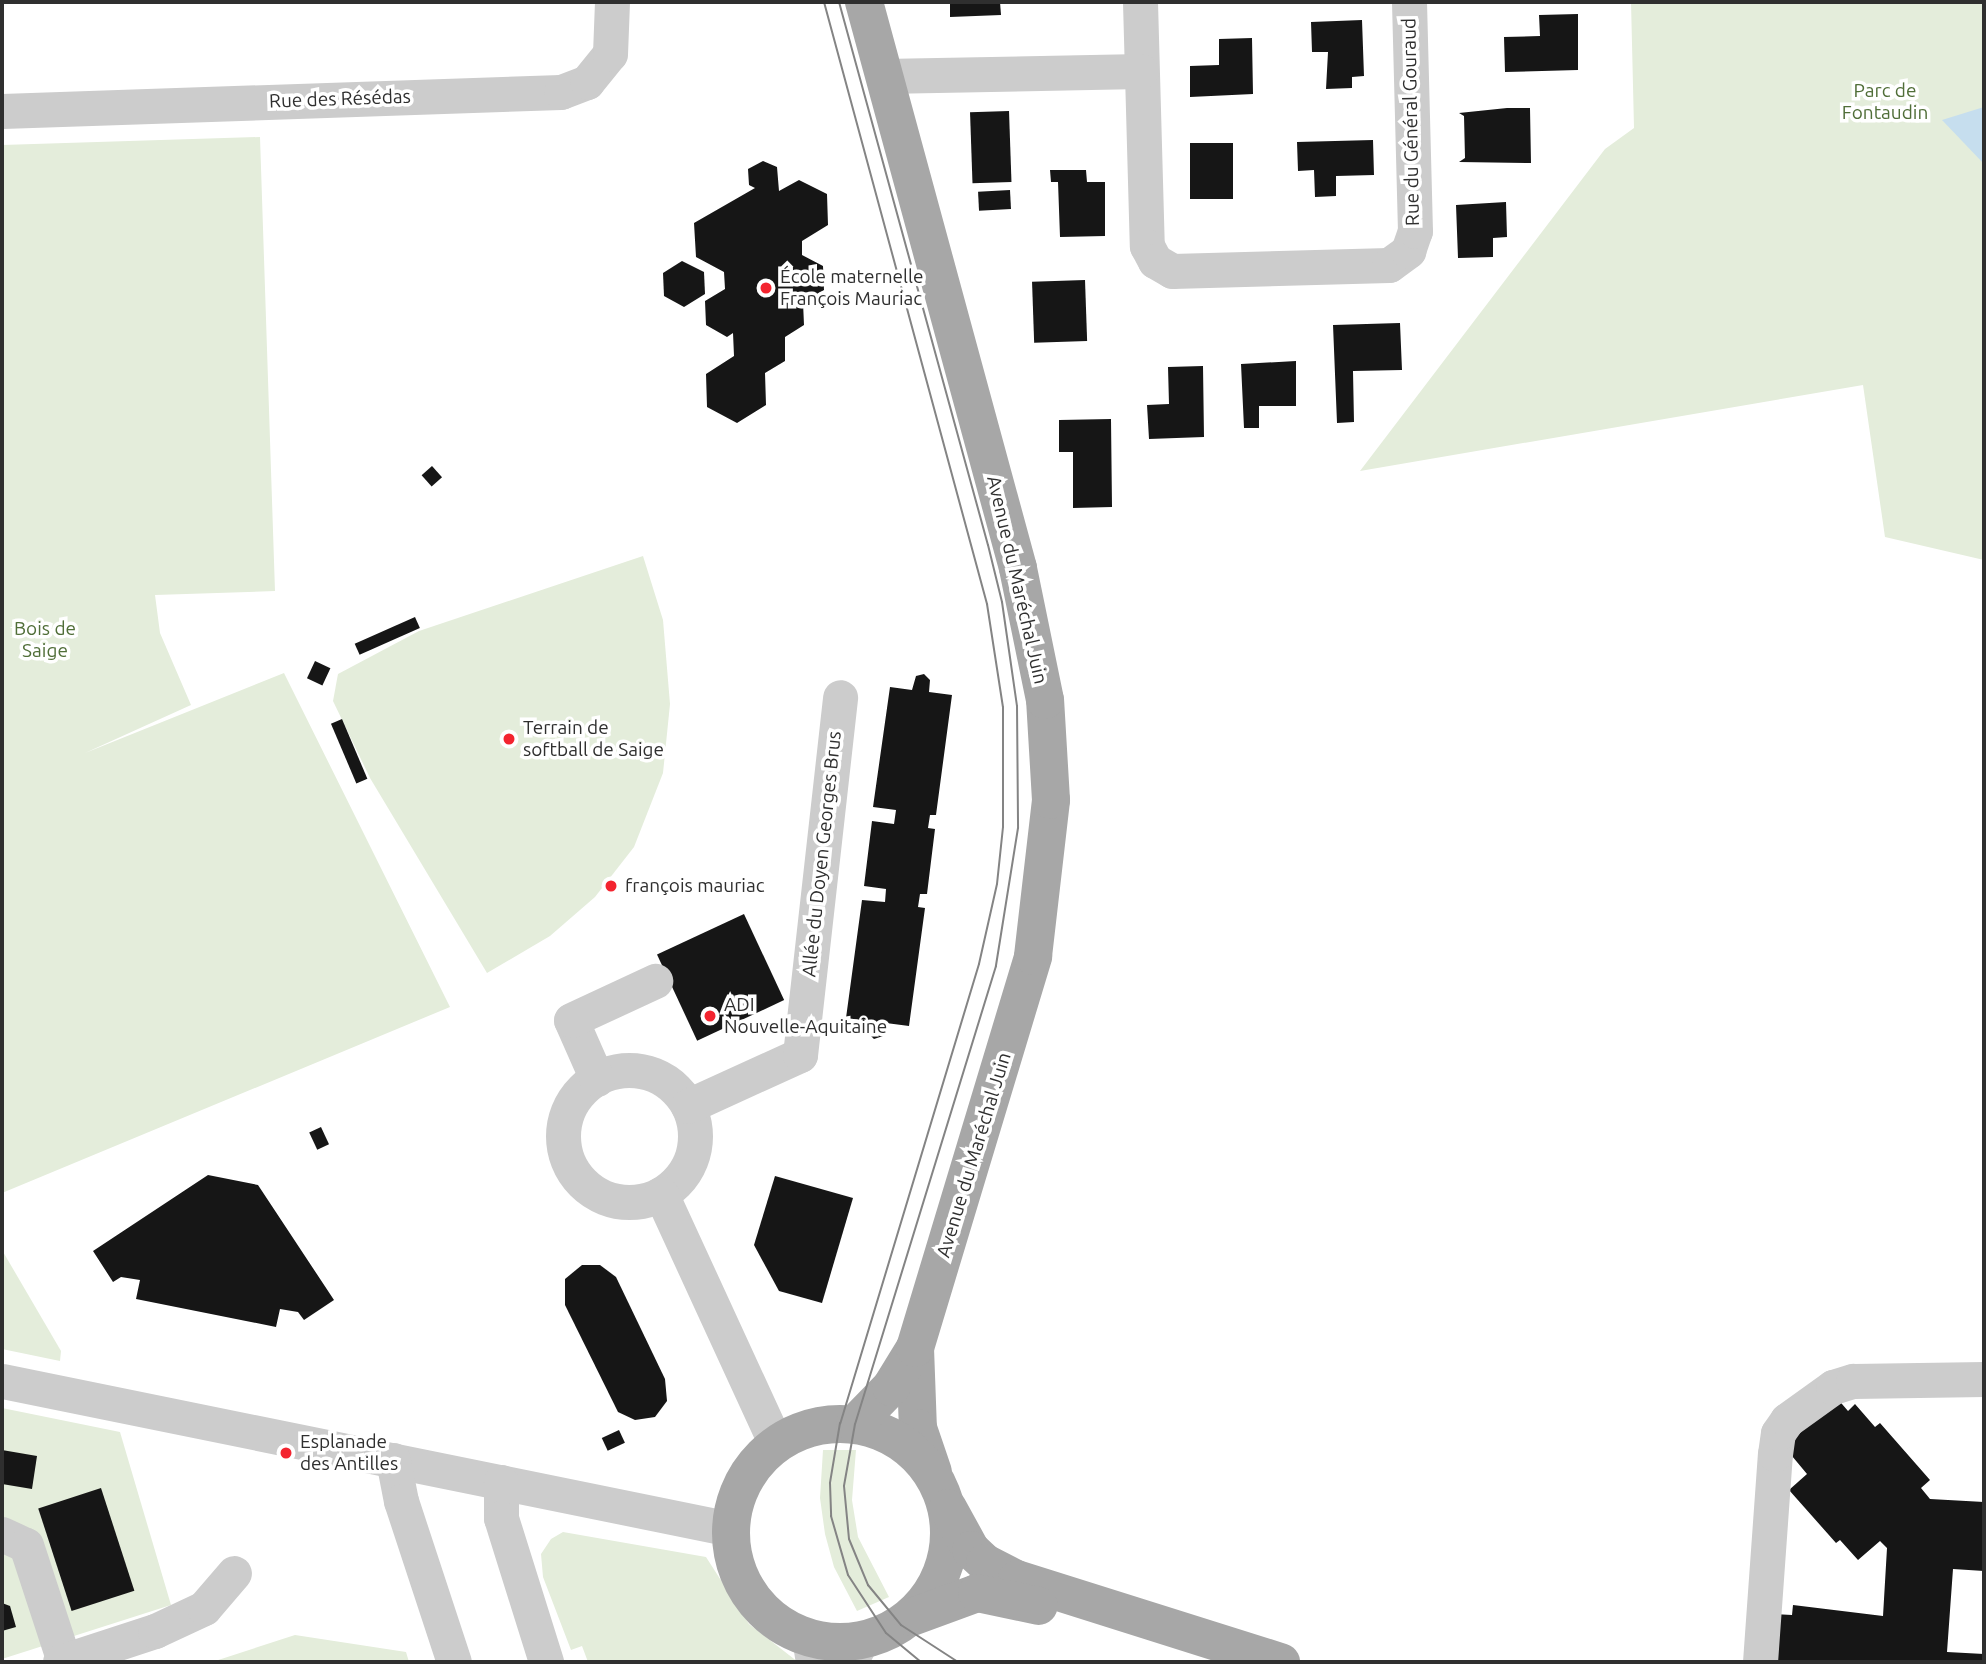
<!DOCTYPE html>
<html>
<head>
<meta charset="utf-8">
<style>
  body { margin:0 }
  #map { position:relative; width:1986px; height:1664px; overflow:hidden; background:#fff; font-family:Ubuntu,sans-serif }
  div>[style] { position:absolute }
  .green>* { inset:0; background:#e4eddb }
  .water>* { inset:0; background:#c6deee }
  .building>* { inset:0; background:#161616; transform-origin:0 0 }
  .minor>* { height:35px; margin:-17.5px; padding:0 17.5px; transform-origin:17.5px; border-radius:17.5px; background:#ccc }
  .minor>.ring { margin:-17.5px; padding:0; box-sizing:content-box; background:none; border:35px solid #ccc; border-radius:50% }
  .major>* { height:38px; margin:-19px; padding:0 19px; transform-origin:19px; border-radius:19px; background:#a7a7a7 }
  .major>.ring { margin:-19px; padding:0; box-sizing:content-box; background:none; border:38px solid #a7a7a7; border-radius:50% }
  .tram>* { height:2px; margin:-1px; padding:0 1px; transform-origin:1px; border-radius:1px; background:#848484 }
  .dots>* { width:19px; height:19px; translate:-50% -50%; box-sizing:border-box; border:4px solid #fff; border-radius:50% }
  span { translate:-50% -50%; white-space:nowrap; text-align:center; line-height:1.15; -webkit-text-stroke:7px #fff; paint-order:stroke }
  .park-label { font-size:19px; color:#506e38 }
  .street-label { font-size:19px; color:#2f2f2f }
  .poi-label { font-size:19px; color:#2f2f2f }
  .left { translate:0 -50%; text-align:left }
  .frame { position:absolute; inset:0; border:4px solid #2f2f2f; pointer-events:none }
</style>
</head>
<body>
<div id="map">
  <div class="green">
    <div style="clip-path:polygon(1631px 2px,1984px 2px,1984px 560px,1885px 537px,1863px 385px,1360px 471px,1605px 149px,1634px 128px)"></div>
    <div style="clip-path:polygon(260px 137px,275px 591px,155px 595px,160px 633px,191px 705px,85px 753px,284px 673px,450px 1007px,2px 1193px,2px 145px)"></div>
    <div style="clip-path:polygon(643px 556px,663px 620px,670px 704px,663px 773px,634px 847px,595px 897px,550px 936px,487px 973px,370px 778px,333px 701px,338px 674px,419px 631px)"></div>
    <div style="clip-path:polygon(2px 1250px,61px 1351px,60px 1361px,2px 1349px)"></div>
    <div style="clip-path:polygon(2px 1408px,120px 1432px,171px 1605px,2px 1659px)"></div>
    <div style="clip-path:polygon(823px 1450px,856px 1450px,852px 1500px,858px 1537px,889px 1597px,857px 1611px,834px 1567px,825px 1534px,820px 1498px)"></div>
    <div style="clip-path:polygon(563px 1532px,706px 1557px,749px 1624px,798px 1662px,588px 1662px,582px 1646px,571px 1650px,543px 1577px,541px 1554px,551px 1539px)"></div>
    <div style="clip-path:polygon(295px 1635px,406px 1652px,409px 1662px,212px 1662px)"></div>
  </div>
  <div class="water">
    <div style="clip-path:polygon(1984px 107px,1984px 164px,1942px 120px)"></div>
  </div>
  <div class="building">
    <div style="clip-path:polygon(950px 2px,1000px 2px,1001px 15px,950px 17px)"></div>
    <div style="clip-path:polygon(1578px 14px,1578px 70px,1505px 72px,1504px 37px,1540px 36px,1539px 15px)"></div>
    <div style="clip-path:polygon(1362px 20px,1364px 76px,1352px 77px,1352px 88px,1326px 89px,1328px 52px,1312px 52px,1311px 22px)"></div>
    <div style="clip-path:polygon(1252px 38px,1253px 94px,1190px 97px,1190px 66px,1219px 65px,1219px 39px)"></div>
    <div style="clip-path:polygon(1507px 108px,1530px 108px,1531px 163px,1459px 162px,1465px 158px,1464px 116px,1459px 113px)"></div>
    <div style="left:1009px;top:111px;width:71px;height:39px;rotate:88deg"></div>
    <div style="clip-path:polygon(1373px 140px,1374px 175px,1336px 176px,1336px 196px,1315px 197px,1314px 170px,1298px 171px,1297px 142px)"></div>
    <div style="left:1233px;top:143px;width:56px;height:43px;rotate:90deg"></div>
    <div style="clip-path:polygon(763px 161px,777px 167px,779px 191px,799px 180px,827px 194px,828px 225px,802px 241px,802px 255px,823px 266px,824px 290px,803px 302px,804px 325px,785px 337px,785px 361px,765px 373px,766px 405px,737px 423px,707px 407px,706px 374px,734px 356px,733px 333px,727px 337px,706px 325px,705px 301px,725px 289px,724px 272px,696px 257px,694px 223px,755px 188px,749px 185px,748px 169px)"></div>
    <div style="clip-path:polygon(1050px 170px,1086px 170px,1087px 182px,1105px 182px,1105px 236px,1060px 237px,1058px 182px,1051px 182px)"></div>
    <div style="left:1010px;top:190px;width:19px;height:32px;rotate:87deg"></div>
    <div style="clip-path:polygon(1506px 202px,1507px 237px,1493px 238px,1493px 257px,1458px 258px,1456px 205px)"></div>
    <div style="clip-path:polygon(682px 261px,704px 272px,705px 294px,684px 307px,664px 296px,663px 273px)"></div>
    <div style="left:1085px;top:280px;width:61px;height:53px;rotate:88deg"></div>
    <div style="clip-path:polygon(1400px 323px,1402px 370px,1353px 371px,1354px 422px,1337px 423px,1333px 325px)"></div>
    <div style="clip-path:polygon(1296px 361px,1296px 406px,1259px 406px,1259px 428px,1244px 428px,1241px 364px)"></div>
    <div style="clip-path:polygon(1203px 366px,1204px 437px,1149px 439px,1147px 405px,1169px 404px,1168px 367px)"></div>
    <div style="clip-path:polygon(1111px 419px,1112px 507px,1073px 508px,1073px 452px,1059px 452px,1059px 420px)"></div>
    <div style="left:432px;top:466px;width:15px;height:14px;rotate:48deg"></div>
    <div style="left:415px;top:617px;width:12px;height:66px;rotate:66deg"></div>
    <div style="left:315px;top:661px;width:17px;height:19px;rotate:25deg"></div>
    <div style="clip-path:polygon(924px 674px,930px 680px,929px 692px,952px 695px,936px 815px,930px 815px,928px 828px,935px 829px,927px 894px,920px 894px,918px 907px,925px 908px,909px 1026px,886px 1023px,883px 1036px,874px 1039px,868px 1033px,869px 1021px,846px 1018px,862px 900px,885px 902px,886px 889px,864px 886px,872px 821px,894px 824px,896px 810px,873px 807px,890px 687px,912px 690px,916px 676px)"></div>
    <div style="left:342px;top:719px;width:65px;height:12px;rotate:67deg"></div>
    <div style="left:744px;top:914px;width:95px;height:96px;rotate:65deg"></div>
    <div style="left:321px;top:1127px;width:19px;height:13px;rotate:65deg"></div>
    <div style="clip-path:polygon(208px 1175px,258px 1185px,334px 1300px,304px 1320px,298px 1312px,280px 1309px,276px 1327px,136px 1299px,140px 1280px,121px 1277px,113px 1282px,93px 1251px)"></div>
    <div style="clip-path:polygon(775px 1176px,853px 1198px,822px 1303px,779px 1291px,754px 1245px)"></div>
    <div style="clip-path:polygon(582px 1265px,600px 1265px,616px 1277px,665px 1379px,667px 1401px,655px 1417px,635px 1420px,618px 1412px,565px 1305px,565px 1279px)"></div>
    <div style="clip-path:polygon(1836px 1397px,1848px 1411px,1855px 1404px,1875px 1427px,1880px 1423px,1930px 1480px,1921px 1488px,1930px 1499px,1984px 1502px,1984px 1571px,1953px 1569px,1947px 1652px,1984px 1654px,1984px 1662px,1771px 1662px,1774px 1614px,1792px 1615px,1793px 1605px,1883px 1616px,1887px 1548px,1880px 1541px,1858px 1560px,1840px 1540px,1836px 1543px,1789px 1490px,1807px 1474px,1782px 1444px)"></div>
    <div style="left:619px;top:1430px;width:14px;height:19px;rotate:65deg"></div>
    <div style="clip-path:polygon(2px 1450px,37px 1456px,32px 1489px,2px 1484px)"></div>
    <div style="left:101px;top:1488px;width:108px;height:66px;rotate:72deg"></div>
    <div style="clip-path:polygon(2px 1603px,10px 1606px,16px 1627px,2px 1631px)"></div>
  </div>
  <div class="minor">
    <div style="left:1140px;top:2px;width:244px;rotate:88.4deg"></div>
    <div style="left:1147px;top:246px;width:17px;rotate:62deg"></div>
    <div style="left:1155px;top:261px;width:20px;rotate:30deg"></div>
    <div style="left:1172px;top:271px;width:217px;rotate:-1.6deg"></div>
    <div style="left:1389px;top:265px;width:24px;rotate:-36deg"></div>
    <div style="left:1408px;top:251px;width:21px;rotate:-71deg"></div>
    <div style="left:1415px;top:231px;width:229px;rotate:-91.5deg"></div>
    <div style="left:883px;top:76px;width:258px;rotate:-1.1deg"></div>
    <div style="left:2px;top:111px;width:559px;rotate:-1.95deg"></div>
    <div style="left:561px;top:92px;width:28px;rotate:-21deg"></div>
    <div style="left:587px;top:82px;width:36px;rotate:-51deg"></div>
    <div style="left:610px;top:54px;width:52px;rotate:-87.8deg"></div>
    <div class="ring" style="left:563px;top:1070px;width:97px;height:97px"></div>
    <div style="left:597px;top:1079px;width:64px;rotate:-113.8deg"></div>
    <div style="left:571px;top:1020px;width:93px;rotate:-24.9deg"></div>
    <div style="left:688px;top:1106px;width:123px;rotate:-24.5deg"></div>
    <div style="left:800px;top:1055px;width:360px;rotate:-83.6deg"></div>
    <div style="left:661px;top:1194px;width:275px;rotate:65.3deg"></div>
    <div style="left:2px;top:1381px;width:744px;rotate:11.48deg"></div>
    <div style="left:393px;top:1460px;width:42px;rotate:79deg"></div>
    <div style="left:401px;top:1501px;width:169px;rotate:71.8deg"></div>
    <div style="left:501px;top:1482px;width:36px;rotate:90deg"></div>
    <div style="left:501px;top:1518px;width:151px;rotate:72.6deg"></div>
    <div style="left:2px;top:1534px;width:26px;rotate:25deg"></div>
    <div style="left:26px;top:1545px;width:122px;rotate:71.9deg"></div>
    <div style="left:809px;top:1637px;width:25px;rotate:81deg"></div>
    <div style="left:60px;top:1662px;width:100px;rotate:-18.1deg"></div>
    <div style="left:155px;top:1631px;width:54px;rotate:-25.1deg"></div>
    <div style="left:204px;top:1608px;width:46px;rotate:-49.4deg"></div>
    <div style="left:850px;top:1662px;width:24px;rotate:-62deg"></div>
    <div style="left:1760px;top:1662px;width:209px;rotate:-85.9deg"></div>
    <div style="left:1775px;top:1454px;width:21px;rotate:-82deg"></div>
    <div style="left:1778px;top:1433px;width:16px;rotate:-55deg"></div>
    <div style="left:1787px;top:1420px;width:57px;rotate:-35.7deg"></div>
    <div style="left:1833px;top:1387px;width:21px;rotate:-17deg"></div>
    <div style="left:1853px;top:1381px;width:131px;rotate:-0.9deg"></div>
  </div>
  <div class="major">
    <div style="left:915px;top:1348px;width:80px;rotate:87.9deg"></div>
    <div style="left:918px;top:1428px;width:46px;rotate:71.2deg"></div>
    <div class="ring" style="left:731px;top:1424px;width:180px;height:180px"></div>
    <div style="left:855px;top:1424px;width:52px;rotate:-45.8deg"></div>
    <div style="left:891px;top:1387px;width:46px;rotate:-58.4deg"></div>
    <div style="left:915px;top:1348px;width:409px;rotate:-73.2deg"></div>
    <div style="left:1033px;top:956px;width:157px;rotate:-83.4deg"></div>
    <div style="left:1051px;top:800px;width:100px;rotate:-93.4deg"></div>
    <div style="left:1045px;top:700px;width:135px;rotate:-101.6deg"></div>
    <div style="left:1018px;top:568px;width:587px;rotate:-105.22deg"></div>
    <div style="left:948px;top:1508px;width:48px;rotate:61.3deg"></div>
    <div style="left:971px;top:1550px;width:19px;rotate:43deg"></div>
    <div style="left:985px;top:1563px;width:36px;rotate:27deg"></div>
    <div style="left:1017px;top:1579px;width:277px;rotate:17.5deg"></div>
    <div style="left:912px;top:1617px;width:69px;rotate:-20.3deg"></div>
    <div style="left:977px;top:1593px;width:63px;rotate:11.8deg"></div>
  </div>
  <div class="tram">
    <div style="left:824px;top:2px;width:624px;rotate:74.85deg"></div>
    <div style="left:987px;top:604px;width:104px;rotate:81.2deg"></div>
    <div style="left:1003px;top:707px;width:120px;rotate:90deg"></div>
    <div style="left:1003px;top:827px;width:57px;rotate:96deg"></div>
    <div style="left:997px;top:884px;width:82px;rotate:102.7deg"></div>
    <div style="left:979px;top:964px;width:480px;rotate:106.8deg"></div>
    <div style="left:840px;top:1423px;width:61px;rotate:99.5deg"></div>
    <div style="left:830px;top:1483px;width:33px;rotate:88deg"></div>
    <div style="left:831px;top:1516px;width:61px;rotate:73.9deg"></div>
    <div style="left:848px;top:1575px;width:69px;rotate:56.8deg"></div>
    <div style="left:886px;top:1633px;width:45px;rotate:39.6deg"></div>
    <div style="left:839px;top:2px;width:563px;rotate:74.66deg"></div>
    <div style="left:988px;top:545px;width:59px;rotate:76.2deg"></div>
    <div style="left:1002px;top:602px;width:105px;rotate:81.8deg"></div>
    <div style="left:1017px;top:706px;width:122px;rotate:89.5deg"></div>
    <div style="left:1018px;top:828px;width:140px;rotate:99.1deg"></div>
    <div style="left:996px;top:966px;width:479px;rotate:107.1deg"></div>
    <div style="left:855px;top:1424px;width:63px;rotate:100.1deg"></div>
    <div style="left:844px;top:1486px;width:53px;rotate:84.6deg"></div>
    <div style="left:849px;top:1539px;width:50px;rotate:67.6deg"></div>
    <div style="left:868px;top:1585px;width:52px;rotate:50.5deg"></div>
    <div style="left:901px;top:1625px;width:68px;rotate:33deg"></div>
  </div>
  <div class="dots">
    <div style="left:766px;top:288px;background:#f3242f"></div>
    <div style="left:509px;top:739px;background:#f3242f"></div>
    <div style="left:611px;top:886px;background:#f3242f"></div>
    <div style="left:710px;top:1016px;background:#f3242f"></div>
    <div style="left:286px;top:1453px;background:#f3242f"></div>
  </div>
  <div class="park-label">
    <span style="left:1885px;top:102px">Parc de<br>Fontaudin</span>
    <span style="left:45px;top:640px">Bois de<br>Saige</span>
  </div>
  <div class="street-label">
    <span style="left:340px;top:99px;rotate:-2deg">Rue des Résédas</span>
    <span style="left:1411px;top:122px;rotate:-91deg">Rue du Général Gouraud</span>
    <span style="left:1017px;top:580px;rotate:77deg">Avenue du Maréchal Juin</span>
    <span style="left:822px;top:854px;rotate:-84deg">Allée du Doyen Georges Brus</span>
    <span style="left:974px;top:1155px;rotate:-73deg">Avenue du Maréchal Juin</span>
  </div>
  <div class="poi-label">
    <span class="left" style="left:780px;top:288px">École maternelle<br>François Mauriac</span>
    <span class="left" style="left:523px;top:739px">Terrain de<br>softball de Saige</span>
    <span class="left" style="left:625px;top:886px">françois mauriac</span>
    <span class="left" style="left:724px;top:1016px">ADI<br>Nouvelle-Aquitaine</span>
    <span class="left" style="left:300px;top:1453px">Esplanade<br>des Antilles</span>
  </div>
  <div class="frame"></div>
</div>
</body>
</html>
